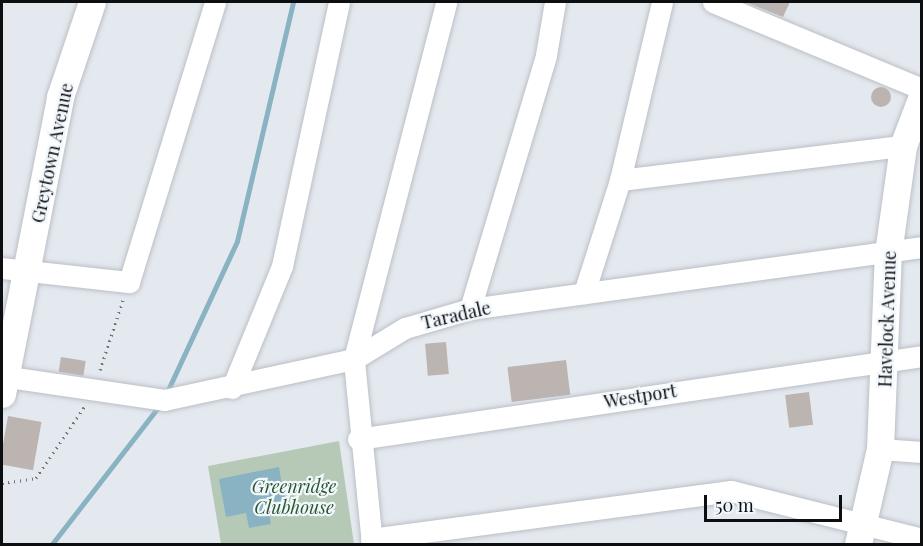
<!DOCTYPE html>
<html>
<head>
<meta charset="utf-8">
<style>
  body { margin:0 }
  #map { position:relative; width:923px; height:546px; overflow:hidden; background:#e4e9ef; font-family:"Playfair Display",serif }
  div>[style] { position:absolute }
  .green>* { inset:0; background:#b6c9b7 }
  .water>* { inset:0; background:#89b3c2 }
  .stream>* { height:5px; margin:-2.5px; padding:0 2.5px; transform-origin:2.5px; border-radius:2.5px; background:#89b3c2 }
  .building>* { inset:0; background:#bbb4b1; transform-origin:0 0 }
  .round { border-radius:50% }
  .path>* { height:3px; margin-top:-1.5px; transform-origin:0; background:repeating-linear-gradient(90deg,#737579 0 1.5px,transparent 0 6px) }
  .roads { filter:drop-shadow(0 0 2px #bbbfc5) drop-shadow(0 0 2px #bbbfc5) }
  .minor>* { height:21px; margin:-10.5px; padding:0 10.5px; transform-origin:10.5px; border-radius:10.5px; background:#fff }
  .tertiary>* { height:27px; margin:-13.5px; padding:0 13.5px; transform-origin:13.5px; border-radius:13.5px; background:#fff }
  span { translate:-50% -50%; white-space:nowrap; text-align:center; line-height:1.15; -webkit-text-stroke:4.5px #f2f7fc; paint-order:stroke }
  .street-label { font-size:18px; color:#0d0e10 }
  .park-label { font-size:18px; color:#2a5731; font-style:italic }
  .frame { position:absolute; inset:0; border:3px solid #0d0e10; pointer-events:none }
  .scale { position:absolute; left:704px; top:495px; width:138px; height:27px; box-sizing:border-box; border:3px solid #0d0e10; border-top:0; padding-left:8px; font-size:18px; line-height:21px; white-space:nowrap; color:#0d0e10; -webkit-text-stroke:4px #f2f7fc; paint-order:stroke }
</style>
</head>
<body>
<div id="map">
  <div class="green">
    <div style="clip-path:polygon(339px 441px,354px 544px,221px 544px,208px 466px)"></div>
  </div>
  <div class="water">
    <div style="clip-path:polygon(279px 467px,285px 504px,268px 509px,271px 524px,249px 528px,246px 513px,226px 517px,219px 479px)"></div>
  </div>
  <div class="stream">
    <div style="left:167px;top:392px;width:166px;rotate:-65.1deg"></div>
    <div style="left:237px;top:241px;width:245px;rotate:-76.8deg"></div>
    <div style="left:52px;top:544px;width:176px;rotate:-52.2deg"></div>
  </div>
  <div class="building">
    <div style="clip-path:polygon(745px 2px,790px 2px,783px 17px)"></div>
    <div class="round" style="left:871px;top:87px;width:20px;height:20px"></div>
    <div style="left:446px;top:342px;width:32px;height:21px;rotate:85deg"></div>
    <div style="left:61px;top:357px;width:25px;height:15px;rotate:9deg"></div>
    <div style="left:566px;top:360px;width:35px;height:59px;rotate:83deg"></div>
    <div style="left:809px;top:392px;width:33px;height:24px;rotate:83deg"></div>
    <div style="left:8px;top:416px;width:34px;height:49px;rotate:10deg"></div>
  </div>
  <div class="path">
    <div style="left:100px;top:370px;width:74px;rotate:-71.8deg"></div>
    <div style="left:2px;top:483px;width:34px;rotate:-8deg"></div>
    <div style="left:36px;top:478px;width:86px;rotate:-55.9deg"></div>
  </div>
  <div class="roads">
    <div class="minor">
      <div style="left:713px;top:2px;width:226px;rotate:22.6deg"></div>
      <div style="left:620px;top:180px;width:285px;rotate:-6.9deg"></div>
      <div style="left:2px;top:268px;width:128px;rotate:6.3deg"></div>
      <div style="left:129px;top:282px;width:293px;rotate:-72.9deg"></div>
      <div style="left:584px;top:293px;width:119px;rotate:-72.3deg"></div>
      <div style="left:620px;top:180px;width:183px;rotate:-76.7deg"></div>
      <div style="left:470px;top:309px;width:265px;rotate:-73.3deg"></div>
      <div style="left:546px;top:55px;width:54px;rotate:-80.4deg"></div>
      <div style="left:2px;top:376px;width:164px;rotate:8.4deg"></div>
      <div style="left:164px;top:400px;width:194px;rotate:-12.2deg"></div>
      <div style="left:354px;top:359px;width:60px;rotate:-31.3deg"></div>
      <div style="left:405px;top:328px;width:68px;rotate:-16.3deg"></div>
      <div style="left:470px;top:309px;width:456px;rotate:-7.8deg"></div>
      <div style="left:232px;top:388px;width:132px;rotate:-67.7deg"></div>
      <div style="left:282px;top:266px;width:270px;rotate:-77.8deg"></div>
      <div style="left:358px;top:439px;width:570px;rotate:-8.37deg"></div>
      <div style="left:880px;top:449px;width:42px;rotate:4.1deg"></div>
      <div style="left:371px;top:539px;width:363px;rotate:-7.6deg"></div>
      <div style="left:731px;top:491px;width:197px;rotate:14.1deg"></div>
      <div style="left:372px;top:544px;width:186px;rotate:-95.6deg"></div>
      <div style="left:354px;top:359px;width:369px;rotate:-75.5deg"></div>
    </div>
    <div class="tertiary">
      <div style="left:2px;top:394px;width:303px;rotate:-78.9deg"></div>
      <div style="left:60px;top:97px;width:100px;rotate:-71.4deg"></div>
      <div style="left:858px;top:544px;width:98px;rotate:-77deg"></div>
      <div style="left:880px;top:449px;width:196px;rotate:-87.7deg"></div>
      <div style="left:888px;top:253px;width:108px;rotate:-82deg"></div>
      <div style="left:903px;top:146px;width:53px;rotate:-69.2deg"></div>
    </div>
  </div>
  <div class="street-label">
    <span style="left:52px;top:153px;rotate:-78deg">Greytown Avenue</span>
    <span style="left:456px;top:315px;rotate:-13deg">Taradale</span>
    <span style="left:887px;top:319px;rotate:-88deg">Havelock Avenue</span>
    <span style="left:640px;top:396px;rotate:-9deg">Westport</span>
  </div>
  <div class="park-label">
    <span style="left:294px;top:497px">Greenridge<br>Clubhouse</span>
  </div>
  <div class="frame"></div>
  <div class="scale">50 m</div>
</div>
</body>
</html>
